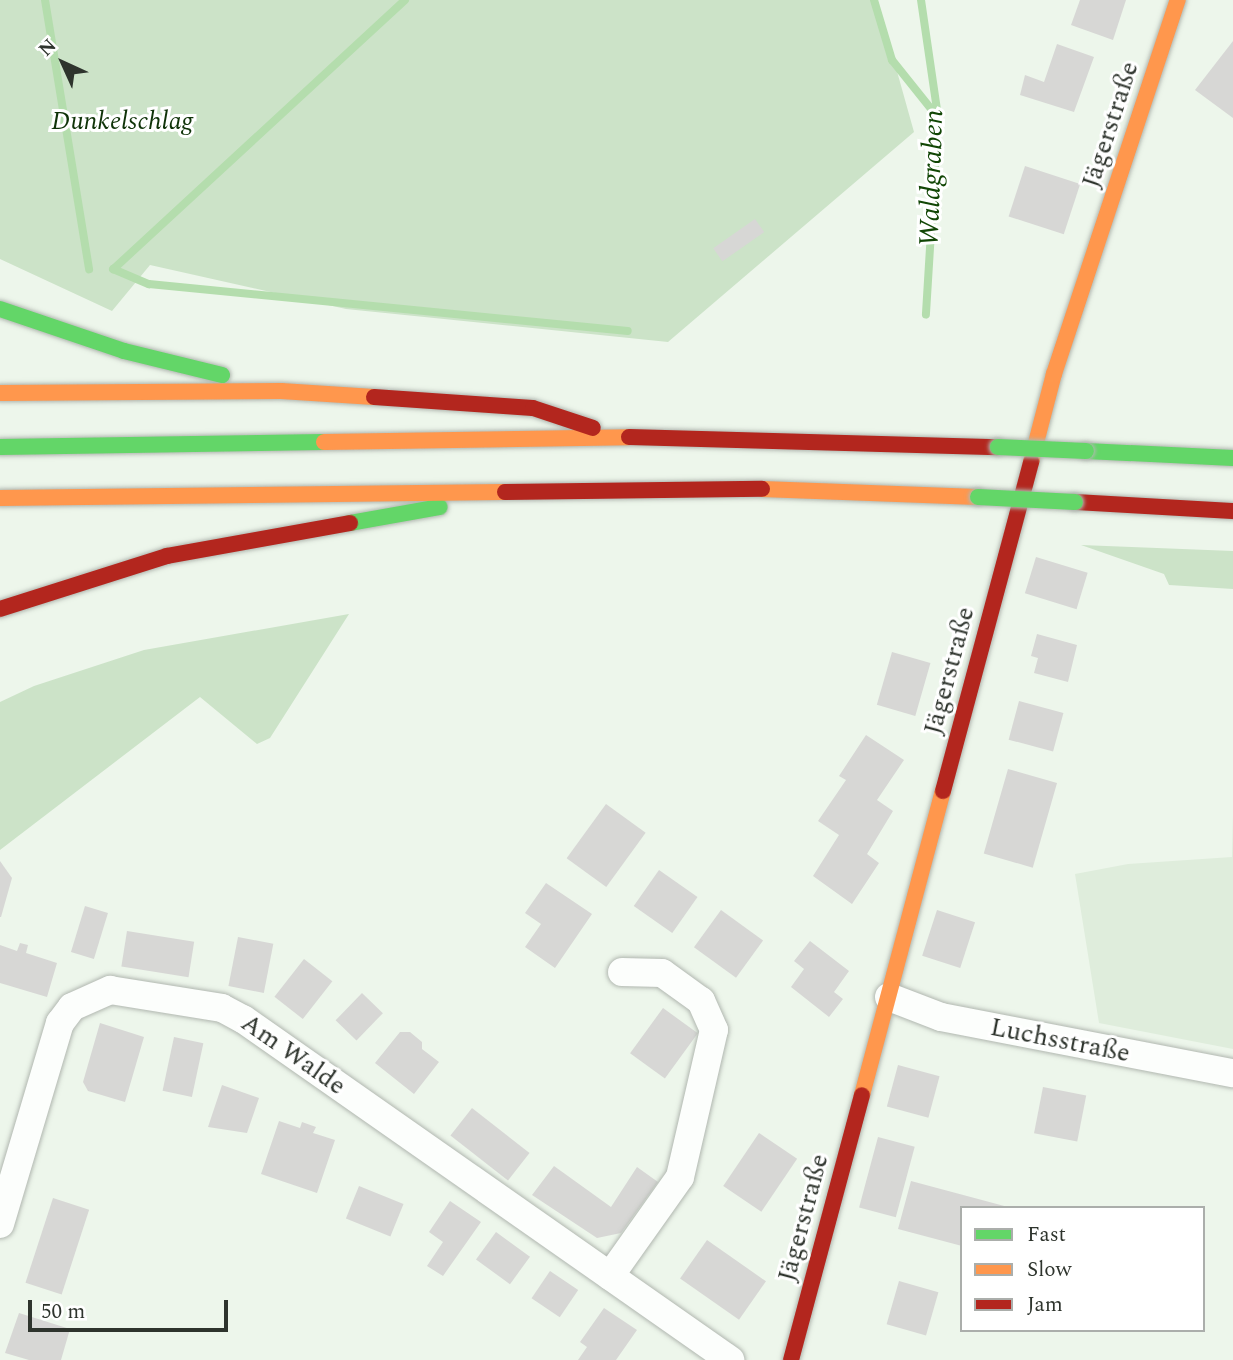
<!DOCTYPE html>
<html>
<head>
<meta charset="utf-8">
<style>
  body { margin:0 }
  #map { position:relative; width:1233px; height:1360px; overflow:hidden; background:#edf6eb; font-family:Spectral,serif }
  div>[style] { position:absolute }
  .built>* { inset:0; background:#dfeddc }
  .green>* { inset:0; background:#cce3c8 }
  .stream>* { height:8px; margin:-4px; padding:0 4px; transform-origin:4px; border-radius:4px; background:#b4ddad }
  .building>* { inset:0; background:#d7d7d5; transform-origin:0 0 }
  .roads { filter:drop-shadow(0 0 2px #b1b7b0) drop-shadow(0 0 2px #b1b7b0) }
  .street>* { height:28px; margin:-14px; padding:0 14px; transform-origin:14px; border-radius:14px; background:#fcfefc }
  .fast>* { height:16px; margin:-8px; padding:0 8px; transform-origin:8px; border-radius:8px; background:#63d668 }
  .slow>* { height:16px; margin:-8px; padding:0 8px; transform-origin:8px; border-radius:8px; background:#ff974d }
  .jam>* { height:16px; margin:-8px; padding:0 8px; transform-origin:8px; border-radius:8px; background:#b3261e }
  .bridges { filter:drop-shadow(0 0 2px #b1b7b0) drop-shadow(0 0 2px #b1b7b0) }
  .fast-bridge>* { height:16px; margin:-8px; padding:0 8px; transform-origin:8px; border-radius:8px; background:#63d668 }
  span { translate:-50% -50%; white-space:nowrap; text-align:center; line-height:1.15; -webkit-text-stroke:6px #fff; paint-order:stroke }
  .park-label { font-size:26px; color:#0f3308; font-style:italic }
  .street-label { font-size:26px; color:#2e342d }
  .water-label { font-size:28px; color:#114605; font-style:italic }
  .legend { position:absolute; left:960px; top:1206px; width:245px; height:126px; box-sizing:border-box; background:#fff; border:2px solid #abaeab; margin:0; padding:9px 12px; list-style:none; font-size:21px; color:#2e342d }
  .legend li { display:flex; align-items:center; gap:14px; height:35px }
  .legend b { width:35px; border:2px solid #abaeab }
  .north { position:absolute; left:28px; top:28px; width:70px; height:70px; -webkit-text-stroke:5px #fff; paint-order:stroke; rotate:315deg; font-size:19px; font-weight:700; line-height:28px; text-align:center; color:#2e342d }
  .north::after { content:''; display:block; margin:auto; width:24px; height:32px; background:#2e342d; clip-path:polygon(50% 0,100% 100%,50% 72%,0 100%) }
  .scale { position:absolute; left:28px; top:1300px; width:200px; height:32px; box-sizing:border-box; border:4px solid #2e342d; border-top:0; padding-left:9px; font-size:21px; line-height:24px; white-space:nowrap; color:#2e342d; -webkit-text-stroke:5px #fff; paint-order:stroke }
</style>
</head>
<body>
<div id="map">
  <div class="built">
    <div style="clip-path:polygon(1233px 815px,1233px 1049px,1099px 1023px,1075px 874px,1128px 864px,1232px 857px)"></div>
  </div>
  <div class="green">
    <div style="clip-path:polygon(0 0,877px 0,914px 132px,668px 342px,346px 309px,150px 265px,112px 311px,0 259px)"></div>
    <div style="clip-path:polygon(1081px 545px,1233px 551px,1233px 589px,1169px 585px,1164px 574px)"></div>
    <div style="clip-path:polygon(349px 614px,270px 738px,257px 744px,200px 697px,0 850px,0 702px,34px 686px,144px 650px)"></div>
  </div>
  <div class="stream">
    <div style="left:45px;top:0;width:273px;rotate:80.7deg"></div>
    <div style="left:405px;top:0;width:397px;rotate:137.3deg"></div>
    <div style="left:113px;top:269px;width:39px;rotate:23deg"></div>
    <div style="left:149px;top:284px;width:481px;rotate:5.6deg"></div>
    <div style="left:874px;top:0;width:63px;rotate:73.3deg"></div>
    <div style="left:892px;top:60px;width:70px;rotate:51.3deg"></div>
    <div style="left:921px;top:0;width:118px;rotate:81.7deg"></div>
    <div style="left:938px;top:117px;width:198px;rotate:93.5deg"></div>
  </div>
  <div class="building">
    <div style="clip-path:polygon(1080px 0,1126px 0,1113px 40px,1071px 25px)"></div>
    <div style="clip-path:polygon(1233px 41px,1233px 118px,1195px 90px)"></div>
    <div style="clip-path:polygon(1057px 44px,1094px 57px,1074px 112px,1020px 95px,1025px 75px,1044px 82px)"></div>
    <div style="left:1025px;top:166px;width:58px;height:53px;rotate:18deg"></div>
    <div style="left:755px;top:219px;width:16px;height:51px;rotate:55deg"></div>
    <div style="left:1036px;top:557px;width:54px;height:38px;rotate:17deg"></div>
    <div style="clip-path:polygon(1037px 634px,1077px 645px,1068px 682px,1034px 673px,1038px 658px,1031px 656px)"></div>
    <div style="left:892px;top:652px;width:40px;height:55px;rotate:16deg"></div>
    <div style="left:1019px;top:701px;width:46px;height:40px;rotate:15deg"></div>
    <div style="clip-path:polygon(866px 735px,904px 760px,877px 800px,893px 811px,867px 854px,879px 863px,852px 904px,813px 876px,839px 835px,818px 821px,846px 780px,839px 776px)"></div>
    <div style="left:1008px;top:769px;width:51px;height:88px;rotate:16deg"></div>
    <div style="left:606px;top:804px;width:49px;height:67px;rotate:36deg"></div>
    <div style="clip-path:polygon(0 861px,12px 878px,1px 917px,0 917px)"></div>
    <div style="left:659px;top:870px;width:47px;height:44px;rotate:35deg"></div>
    <div style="clip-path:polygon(546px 883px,592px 914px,555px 968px,525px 947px,541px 924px,525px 913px)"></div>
    <div style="left:85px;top:906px;width:24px;height:48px;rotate:17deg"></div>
    <div style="left:721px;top:910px;width:52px;height:46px;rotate:36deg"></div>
    <div style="left:937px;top:910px;width:40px;height:48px;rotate:18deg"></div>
    <div style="left:127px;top:931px;width:68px;height:36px;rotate:9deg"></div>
    <div style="left:238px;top:937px;width:36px;height:50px;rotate:11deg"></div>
    <div style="clip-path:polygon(810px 941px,849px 971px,834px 992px,843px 999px,829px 1017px,791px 987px,804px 969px,794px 961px)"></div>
    <div style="clip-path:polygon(20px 943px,28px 945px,26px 953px,57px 963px,47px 997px,0 983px,0 945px,17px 951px)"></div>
    <div style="left:304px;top:959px;width:36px;height:48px;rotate:38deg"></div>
    <div style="left:362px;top:993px;width:29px;height:38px;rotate:44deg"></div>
    <div style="left:663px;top:1008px;width:43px;height:56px;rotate:36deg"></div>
    <div style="clip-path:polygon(100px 1023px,144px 1037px,125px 1102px,88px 1091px,83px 1082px)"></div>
    <div style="clip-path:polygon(400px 1032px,410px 1032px,422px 1042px,422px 1049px,439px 1062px,414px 1094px,375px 1063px)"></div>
    <div style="left:174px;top:1037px;width:30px;height:55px;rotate:12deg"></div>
    <div style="left:898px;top:1065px;width:43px;height:43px;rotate:15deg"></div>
    <div style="clip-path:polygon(222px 1085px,259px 1098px,247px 1133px,208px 1127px)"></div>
    <div style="left:1043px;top:1087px;width:44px;height:47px;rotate:11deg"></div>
    <div style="left:472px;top:1108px;width:73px;height:35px;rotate:38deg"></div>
    <div style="clip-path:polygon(279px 1121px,300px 1128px,302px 1122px,316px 1127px,313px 1133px,335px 1140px,317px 1193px,261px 1174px)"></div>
    <div style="left:759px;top:1133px;width:46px;height:64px;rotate:34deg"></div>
    <div style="left:878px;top:1137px;width:38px;height:73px;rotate:15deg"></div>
    <div style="clip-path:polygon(554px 1166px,611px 1207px,637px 1167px,658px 1182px,621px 1233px,597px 1238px,532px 1195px)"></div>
    <div style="clip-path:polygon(911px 1181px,1008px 1207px,1008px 1208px,962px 1208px,962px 1246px,898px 1229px)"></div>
    <div style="left:359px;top:1186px;width:48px;height:35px;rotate:22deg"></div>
    <div style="left:53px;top:1198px;width:38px;height:89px;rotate:18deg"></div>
    <div style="clip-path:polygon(450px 1201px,481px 1222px,443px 1276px,427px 1266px,443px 1242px,429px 1232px)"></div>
    <div style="left:496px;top:1232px;width:42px;height:34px;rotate:36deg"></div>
    <div style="left:707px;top:1240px;width:72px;height:47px;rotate:35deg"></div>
    <div style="left:550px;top:1271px;width:34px;height:33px;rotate:34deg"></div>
    <div style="left:899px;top:1281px;width:41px;height:45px;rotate:16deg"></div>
    <div style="clip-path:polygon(604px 1308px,637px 1330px,616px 1360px,578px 1360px,587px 1347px,580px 1342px)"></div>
    <div style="clip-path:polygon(19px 1313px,70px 1329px,61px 1360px,29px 1360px,5px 1353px)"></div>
  </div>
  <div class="roads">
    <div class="street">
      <div style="left:889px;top:997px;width:56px;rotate:21deg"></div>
      <div style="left:941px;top:1017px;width:297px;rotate:10.9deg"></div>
      <div style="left:0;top:1224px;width:210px;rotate:-73.4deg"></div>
      <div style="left:60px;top:1023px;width:20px;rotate:-53deg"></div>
      <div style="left:72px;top:1007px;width:42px;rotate:-24.1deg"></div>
      <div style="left:110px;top:990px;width:113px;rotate:9.1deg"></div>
      <div style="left:222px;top:1008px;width:24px;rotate:28deg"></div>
      <div style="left:243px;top:1019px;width:595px;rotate:35deg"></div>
      <div style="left:610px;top:1276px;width:121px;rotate:-54.7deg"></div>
      <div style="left:680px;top:1177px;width:151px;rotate:-77deg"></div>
      <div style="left:714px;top:1030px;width:32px;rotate:-114deg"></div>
      <div style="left:701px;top:1001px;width:48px;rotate:-144.3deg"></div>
      <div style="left:662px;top:973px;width:40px;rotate:-178.6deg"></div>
    </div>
    <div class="fast">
      <div style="left:0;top:309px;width:131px;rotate:18.7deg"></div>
      <div style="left:124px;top:351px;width:101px;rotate:13.8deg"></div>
      <div style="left:0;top:447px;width:324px;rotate:-0.9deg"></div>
      <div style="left:1086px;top:451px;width:147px;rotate:2.7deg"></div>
      <div style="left:350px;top:523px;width:91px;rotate:-10.1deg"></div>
    </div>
    <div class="slow">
      <div style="left:0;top:393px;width:281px;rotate:-0.4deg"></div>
      <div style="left:281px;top:391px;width:93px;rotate:3.7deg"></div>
      <div style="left:324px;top:442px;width:305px;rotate:-0.9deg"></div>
      <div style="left:1031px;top:462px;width:91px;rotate:-75.4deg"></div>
      <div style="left:1054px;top:374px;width:394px;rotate:-71.7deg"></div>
      <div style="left:762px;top:489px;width:216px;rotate:2.1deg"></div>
      <div style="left:0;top:498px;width:505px;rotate:-0.68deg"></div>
      <div style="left:862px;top:1095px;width:315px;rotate:-75.1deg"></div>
    </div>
    <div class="jam">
      <div style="left:374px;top:397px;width:159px;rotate:4deg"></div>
      <div style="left:533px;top:408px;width:63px;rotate:18.4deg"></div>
      <div style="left:629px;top:437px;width:369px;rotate:1.6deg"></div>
      <div style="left:505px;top:492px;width:257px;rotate:-0.7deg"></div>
      <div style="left:1075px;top:502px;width:158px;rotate:3.3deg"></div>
      <div style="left:0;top:609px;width:175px;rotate:-17.6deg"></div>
      <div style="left:167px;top:556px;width:186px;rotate:-10.2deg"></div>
      <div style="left:943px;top:791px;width:341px;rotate:-75deg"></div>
      <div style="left:791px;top:1360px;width:274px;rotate:-75deg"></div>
    </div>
  </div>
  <div class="bridges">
    <div class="fast-bridge">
      <div style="left:998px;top:447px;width:88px;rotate:2.6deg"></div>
      <div style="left:978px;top:497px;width:97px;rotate:3deg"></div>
    </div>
  </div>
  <div class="park-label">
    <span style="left:122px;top:122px">Dunkelschlag</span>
  </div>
  <div class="street-label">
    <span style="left:1111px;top:125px;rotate:-72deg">Jägerstraße</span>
    <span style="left:950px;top:671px;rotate:-75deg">Jägerstraße</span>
    <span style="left:1060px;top:1041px;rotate:11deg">Luchsstraße</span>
    <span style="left:293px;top:1055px;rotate:35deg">Am Walde</span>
    <span style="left:804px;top:1218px;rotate:-75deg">Jägerstraße</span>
  </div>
  <div class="water-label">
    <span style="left:932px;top:178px;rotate:-88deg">Waldgraben</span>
  </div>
  <ul class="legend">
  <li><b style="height:9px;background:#63d668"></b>Fast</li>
  <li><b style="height:9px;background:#ff974d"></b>Slow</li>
  <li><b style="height:9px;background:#b3261e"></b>Jam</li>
  </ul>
  <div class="north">N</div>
  <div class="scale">50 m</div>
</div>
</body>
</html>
